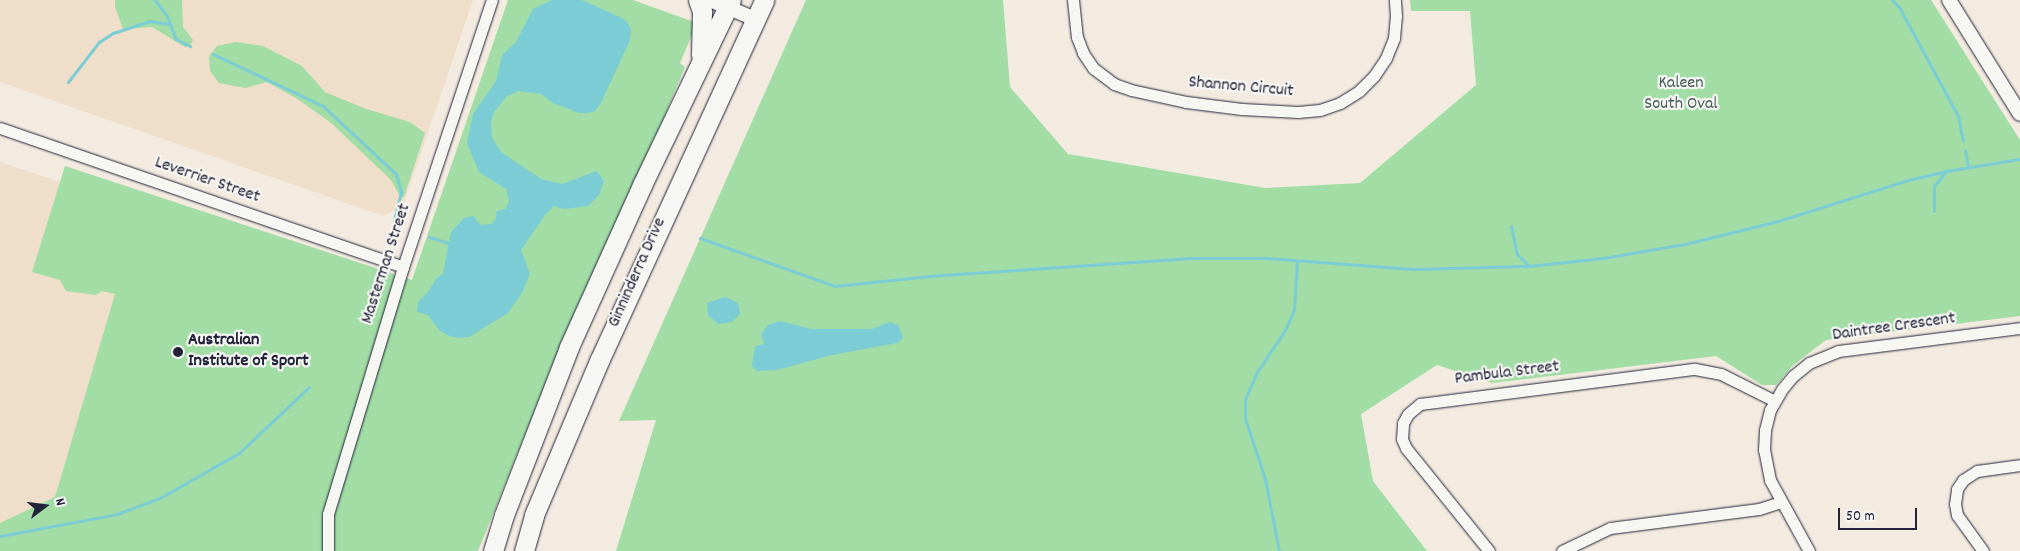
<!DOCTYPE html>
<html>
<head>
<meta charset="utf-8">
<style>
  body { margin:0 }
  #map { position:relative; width:2020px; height:551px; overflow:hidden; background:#f3ebe0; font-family:Dekko,sans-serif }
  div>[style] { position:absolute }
  .built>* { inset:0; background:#efdeca }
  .green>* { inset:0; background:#a1dda5 }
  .water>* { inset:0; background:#7cccd6 }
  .stream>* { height:3px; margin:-1.5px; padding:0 1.5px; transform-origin:1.5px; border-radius:1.5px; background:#7cccd6 }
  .roads { filter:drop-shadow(0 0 1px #22223b) drop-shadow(0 0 1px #22223b) }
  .minor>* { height:11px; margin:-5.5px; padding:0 5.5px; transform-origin:5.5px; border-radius:5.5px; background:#f6f6f2 }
  .tertiary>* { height:14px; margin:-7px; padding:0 7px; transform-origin:7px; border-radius:7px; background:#f6f6f2 }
  .primary>* { height:19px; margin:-9.5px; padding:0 9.5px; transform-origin:9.5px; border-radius:9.5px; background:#f6f6f2 }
  .dots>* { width:14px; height:14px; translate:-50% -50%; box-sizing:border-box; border:2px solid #f6f6f2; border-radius:50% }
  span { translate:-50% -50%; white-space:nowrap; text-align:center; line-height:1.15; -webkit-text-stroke:4.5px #f6f6f2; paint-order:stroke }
  .park-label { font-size:18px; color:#485a5b }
  .street-label { font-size:18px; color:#22223b }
  .poi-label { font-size:18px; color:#22223b; font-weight:700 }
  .left { translate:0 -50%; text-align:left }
  .north { position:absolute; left:20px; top:481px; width:50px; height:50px; -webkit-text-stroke:4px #f6f6f2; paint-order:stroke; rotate:75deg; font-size:14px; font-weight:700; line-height:20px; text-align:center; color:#22223b }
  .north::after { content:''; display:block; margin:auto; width:18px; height:22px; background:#22223b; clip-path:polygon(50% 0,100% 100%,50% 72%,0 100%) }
  .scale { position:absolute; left:1838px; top:508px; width:79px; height:22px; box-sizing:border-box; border:2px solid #22223b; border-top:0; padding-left:6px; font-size:15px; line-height:18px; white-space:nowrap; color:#22223b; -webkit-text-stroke:4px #f6f6f2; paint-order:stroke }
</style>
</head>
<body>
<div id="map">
  <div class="built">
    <div style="clip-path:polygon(0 0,473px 0,403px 206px,383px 216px,0 82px)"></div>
    <div style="clip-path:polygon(0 162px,360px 283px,0 551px)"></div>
  </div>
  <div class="green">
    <div style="clip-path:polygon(115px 0,182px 0,183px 27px,193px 40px,190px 46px,185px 47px,152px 27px,123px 29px,115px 7px)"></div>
    <div style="clip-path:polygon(508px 0,633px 0,697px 23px,680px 63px,685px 67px,631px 197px,565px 336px,478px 551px,0 551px,0 523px,55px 497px,115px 294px,102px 291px,96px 295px,66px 291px,60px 280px,32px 272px,65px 166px,412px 280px)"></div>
    <div style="clip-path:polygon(806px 0,1003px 0,1010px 87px,1068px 154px,1265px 188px,1360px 183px,1476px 85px,1470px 11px,1411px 11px,1410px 0,1931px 0,2020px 140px,2020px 316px,1826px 340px,1792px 366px,1776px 385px,1762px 385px,1716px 356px,1492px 383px,1437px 365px,1361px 414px,1373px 481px,1427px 551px,616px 551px,656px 420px,619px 421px)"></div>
    <div style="clip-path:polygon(236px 42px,263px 46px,302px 66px,325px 92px,366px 109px,410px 122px,425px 133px,404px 197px,400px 197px,391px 180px,330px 122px,296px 98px,267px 82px,245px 88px,219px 83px,210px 71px,209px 56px,217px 46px)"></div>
  </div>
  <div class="water">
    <div style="clip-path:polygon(552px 0,582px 0,624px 19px,631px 28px,630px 40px,601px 103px,595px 111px,589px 113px,579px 113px,553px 103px,541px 94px,519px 91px,507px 96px,494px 112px,491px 121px,492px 138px,502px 153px,541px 179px,562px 184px,597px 171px,604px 181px,599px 195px,588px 206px,564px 209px,554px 206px,545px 215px,521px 250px,530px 274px,522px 293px,508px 313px,469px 337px,458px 338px,447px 335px,439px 330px,428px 315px,417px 312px,418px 302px,427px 293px,437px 278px,443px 273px,451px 232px,464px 218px,473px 216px,481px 225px,491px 224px,496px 219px,497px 211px,505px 209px,509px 202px,506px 189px,479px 172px,467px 143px,473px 114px,496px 81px,502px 55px,516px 42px,533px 9px)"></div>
    <div style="clip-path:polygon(725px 297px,738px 303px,740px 314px,732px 322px,718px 324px,708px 315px,707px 303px)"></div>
    <div style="clip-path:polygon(780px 321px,811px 329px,872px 329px,890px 322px,898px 325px,903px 338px,897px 343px,832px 355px,777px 370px,757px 371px,752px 366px,755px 346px,764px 344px,761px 334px,768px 325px)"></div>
  </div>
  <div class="stream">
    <div style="left:155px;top:0;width:20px;rotate:53deg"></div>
    <div style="left:167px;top:16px;width:25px;rotate:69deg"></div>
    <div style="left:176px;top:39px;width:16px;rotate:27deg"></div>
    <div style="left:1892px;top:0;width:10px;rotate:45deg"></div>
    <div style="left:1899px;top:7px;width:124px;rotate:61.6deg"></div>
    <div style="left:1958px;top:116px;width:25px;rotate:79deg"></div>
    <div style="left:213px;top:54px;width:122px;rotate:25.3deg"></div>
    <div style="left:323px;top:106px;width:100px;rotate:43deg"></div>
    <div style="left:396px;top:174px;width:19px;rotate:74deg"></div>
    <div style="left:401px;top:192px;width:30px;rotate:104deg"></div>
    <div style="left:394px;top:221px;width:7px;rotate:63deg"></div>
    <div style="left:68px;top:82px;width:51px;rotate:-52.2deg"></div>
    <div style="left:99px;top:42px;width:17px;rotate:-33deg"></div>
    <div style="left:113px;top:33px;width:38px;rotate:-18deg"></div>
    <div style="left:149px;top:21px;width:21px;rotate:8deg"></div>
    <div style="left:1965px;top:150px;width:17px;rotate:80deg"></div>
    <div style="left:1934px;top:211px;width:25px;rotate:-90deg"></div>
    <div style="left:1934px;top:186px;width:19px;rotate:-51deg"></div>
    <div style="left:1511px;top:226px;width:29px;rotate:78deg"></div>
    <div style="left:1517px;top:254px;width:16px;rotate:45deg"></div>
    <div style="left:429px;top:237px;width:21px;rotate:17deg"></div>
    <div style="left:700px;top:238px;width:143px;rotate:19.6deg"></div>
    <div style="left:835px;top:286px;width:95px;rotate:-6.1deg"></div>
    <div style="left:929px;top:276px;width:264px;rotate:-3.9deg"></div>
    <div style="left:1192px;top:258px;width:73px"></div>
    <div style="left:1265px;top:258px;width:149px;rotate:4.2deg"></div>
    <div style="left:1414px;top:269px;width:115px;rotate:-1.5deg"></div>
    <div style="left:1529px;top:266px;width:74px;rotate:-6.2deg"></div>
    <div style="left:1603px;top:258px;width:83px;rotate:-9.7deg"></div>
    <div style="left:1685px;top:244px;width:96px;rotate:-13.9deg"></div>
    <div style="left:1778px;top:221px;width:136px;rotate:-17.5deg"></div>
    <div style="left:1908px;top:180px;width:39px;rotate:-13deg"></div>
    <div style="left:1946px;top:171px;width:75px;rotate:-9.2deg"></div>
    <div style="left:0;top:536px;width:119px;rotate:-10.6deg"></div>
    <div style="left:117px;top:514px;width:46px;rotate:-20.4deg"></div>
    <div style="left:160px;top:498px;width:91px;rotate:-29.7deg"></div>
    <div style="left:239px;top:453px;width:96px;rotate:-43.3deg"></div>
    <div style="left:1279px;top:551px;width:73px;rotate:-101deg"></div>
    <div style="left:1265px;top:479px;width:64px;rotate:-108.2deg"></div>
    <div style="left:1245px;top:418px;width:19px;rotate:-90deg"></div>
    <div style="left:1245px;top:399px;width:30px;rotate:-66deg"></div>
    <div style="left:1257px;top:372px;width:50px;rotate:-56.3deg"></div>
    <div style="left:1285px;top:330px;width:22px;rotate:-66deg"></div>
    <div style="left:1294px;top:310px;width:49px;rotate:-86.5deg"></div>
  </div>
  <div class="roads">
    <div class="minor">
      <div style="left:1073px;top:0;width:37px;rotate:84deg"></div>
      <div style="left:1077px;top:37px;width:17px;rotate:69deg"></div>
      <div style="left:1083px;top:53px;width:18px;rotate:56deg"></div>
      <div style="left:1093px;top:68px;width:26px;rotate:37deg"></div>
      <div style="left:1114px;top:84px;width:18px;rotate:19deg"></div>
      <div style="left:1131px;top:90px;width:56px;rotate:12.3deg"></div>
      <div style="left:1186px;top:102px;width:56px;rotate:7.1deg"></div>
      <div style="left:1242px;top:109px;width:56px;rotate:3.1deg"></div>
      <div style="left:1298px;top:112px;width:22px;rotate:-5deg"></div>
      <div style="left:1320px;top:110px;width:21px;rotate:-19deg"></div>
      <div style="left:1340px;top:103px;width:22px;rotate:-32deg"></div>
      <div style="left:1359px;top:91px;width:21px;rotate:-45deg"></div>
      <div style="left:1374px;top:76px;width:22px;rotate:-56deg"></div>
      <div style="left:1386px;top:58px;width:22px;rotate:-68deg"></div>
      <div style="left:1394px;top:38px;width:22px;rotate:-85deg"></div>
      <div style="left:1396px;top:16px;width:16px;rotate:-94deg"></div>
      <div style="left:0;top:128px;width:426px;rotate:19deg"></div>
      <div style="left:328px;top:551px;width:37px;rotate:-90deg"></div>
      <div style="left:328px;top:514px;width:258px;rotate:-73.1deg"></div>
      <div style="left:403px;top:267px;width:281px;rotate:-71.6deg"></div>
      <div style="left:1489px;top:551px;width:132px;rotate:-128.9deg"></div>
      <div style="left:1406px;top:448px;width:10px;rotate:-114deg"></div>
      <div style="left:1402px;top:439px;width:16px;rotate:-86deg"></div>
      <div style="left:1403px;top:423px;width:10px;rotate:-61deg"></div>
      <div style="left:1408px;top:414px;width:16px;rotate:-40deg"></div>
      <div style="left:1420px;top:404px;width:277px;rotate:-7.3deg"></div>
      <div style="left:1695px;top:369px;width:26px;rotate:11deg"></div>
      <div style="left:1721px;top:374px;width:60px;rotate:26.6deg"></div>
      <div style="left:1562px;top:551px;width:53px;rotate:-25.6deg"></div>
      <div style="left:1610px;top:528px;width:150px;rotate:-7.3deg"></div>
      <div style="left:1759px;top:509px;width:22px;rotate:-18deg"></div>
      <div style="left:1809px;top:551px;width:81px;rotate:-118.8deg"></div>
      <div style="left:1770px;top:480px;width:31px;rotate:-101deg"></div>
      <div style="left:1764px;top:450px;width:20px;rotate:-87deg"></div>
      <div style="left:1765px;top:430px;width:21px;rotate:-76deg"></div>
      <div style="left:1770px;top:410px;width:24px;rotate:-60deg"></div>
      <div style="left:1782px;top:389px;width:17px;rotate:-50deg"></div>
      <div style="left:1793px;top:376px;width:21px;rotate:-39deg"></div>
      <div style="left:1809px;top:363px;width:31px;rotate:-22deg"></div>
      <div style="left:1838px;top:351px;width:183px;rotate:-7.2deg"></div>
      <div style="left:1983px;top:551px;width:44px;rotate:-125.8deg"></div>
      <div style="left:1957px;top:515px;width:11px;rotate:-100deg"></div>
      <div style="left:1955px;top:504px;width:15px;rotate:-82deg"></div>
      <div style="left:1957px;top:489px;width:11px;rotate:-56deg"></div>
      <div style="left:1963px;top:480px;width:17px;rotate:-33deg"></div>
      <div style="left:1977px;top:471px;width:43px;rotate:-7.9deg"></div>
    </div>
    <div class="tertiary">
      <div style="left:710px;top:0;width:49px;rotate:22.9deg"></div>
      <div style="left:1949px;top:0;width:134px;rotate:58.1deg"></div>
    </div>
    <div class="primary">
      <div style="left:698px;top:0;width:12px;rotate:70deg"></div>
      <div style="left:702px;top:11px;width:44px;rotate:91.3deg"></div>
      <div style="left:493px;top:551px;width:38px;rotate:-73deg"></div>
      <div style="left:504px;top:515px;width:180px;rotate:-68.8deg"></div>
      <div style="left:569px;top:347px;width:178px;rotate:-65.7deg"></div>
      <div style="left:642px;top:185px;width:205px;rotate:-64.3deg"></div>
      <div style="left:524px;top:551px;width:37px;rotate:-74deg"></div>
      <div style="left:534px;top:515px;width:169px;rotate:-67.1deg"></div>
      <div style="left:600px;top:359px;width:395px;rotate:-65.4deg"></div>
    </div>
  </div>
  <div class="dots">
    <div style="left:178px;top:352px;background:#22223b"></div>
  </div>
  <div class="park-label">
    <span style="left:1681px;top:95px">Kaleen<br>South Oval</span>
  </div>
  <div class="street-label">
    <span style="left:1241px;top:88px;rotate:5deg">Shannon Circuit</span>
    <span style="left:207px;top:181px;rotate:19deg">Leverrier Street</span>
    <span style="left:387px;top:264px;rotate:-72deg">Masterman Street</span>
    <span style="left:638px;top:273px;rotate:-66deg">Ginninderra Drive</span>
    <span style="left:1894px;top:328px;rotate:-8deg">Daintree Crescent</span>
    <span style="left:1507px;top:374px;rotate:-7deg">Pambula Street</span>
  </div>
  <div class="poi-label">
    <span class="left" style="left:188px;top:352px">Australian<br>Institute of Sport</span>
  </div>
  <div class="north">N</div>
  <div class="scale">50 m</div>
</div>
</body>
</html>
